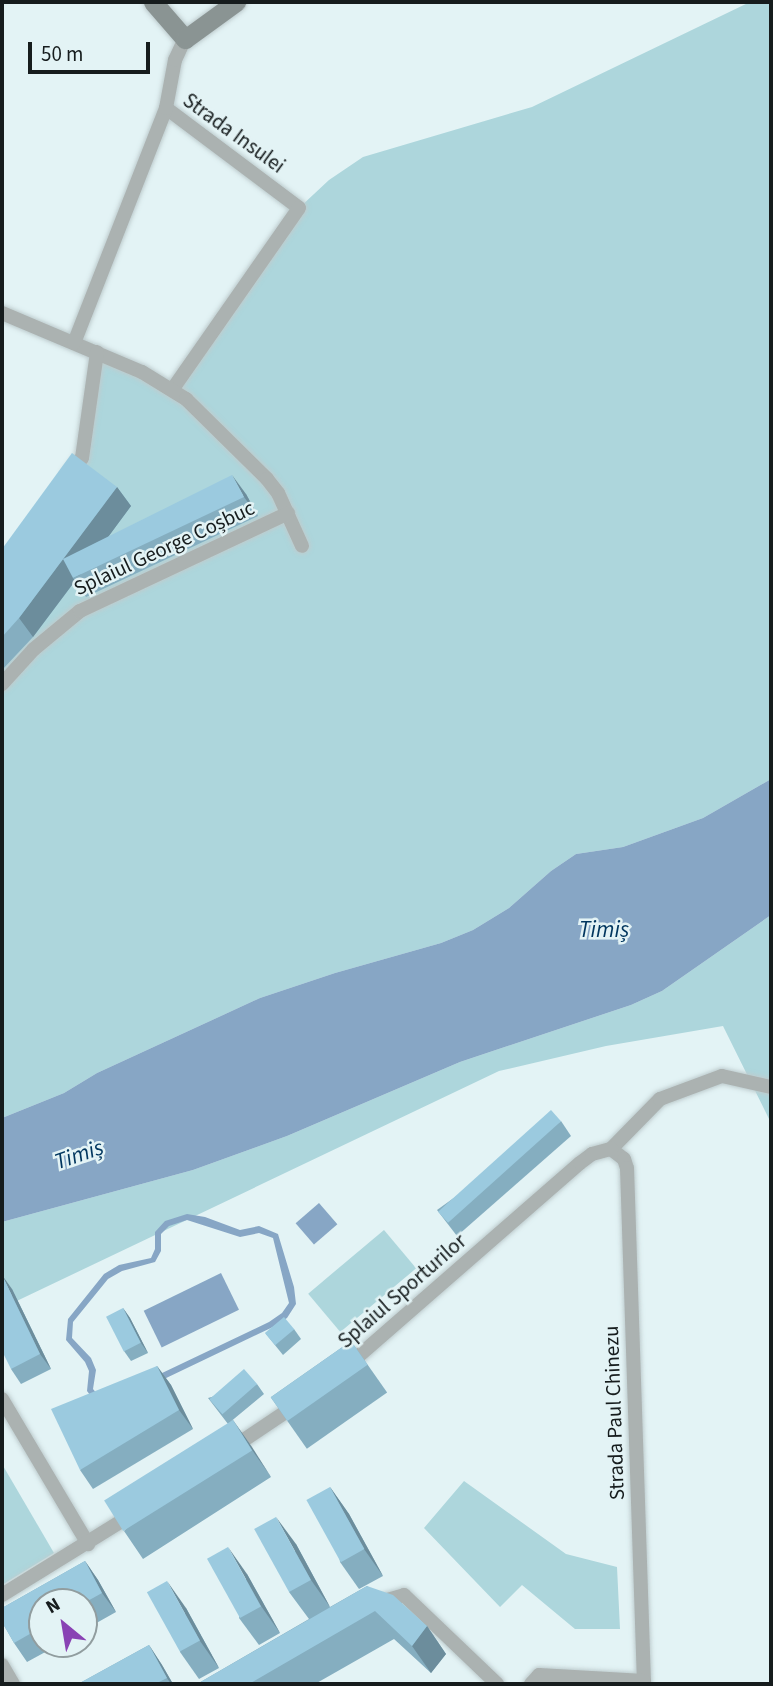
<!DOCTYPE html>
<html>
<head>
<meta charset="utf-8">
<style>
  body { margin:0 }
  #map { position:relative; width:773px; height:1686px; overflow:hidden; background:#e3f3f5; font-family:"Source Sans 3",sans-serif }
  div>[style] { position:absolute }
  .green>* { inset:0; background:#add6dc; transform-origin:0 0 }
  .water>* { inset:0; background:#87a6c5; transform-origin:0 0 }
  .roads { filter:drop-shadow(0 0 2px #beccce) drop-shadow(0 0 2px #beccce) }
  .street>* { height:14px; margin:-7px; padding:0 7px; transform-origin:7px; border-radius:7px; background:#abb2b1 }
  .secondary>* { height:19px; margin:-9.5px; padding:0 9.5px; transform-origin:9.5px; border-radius:9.5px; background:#8a9493 }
  .wall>* { inset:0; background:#85aec0; transform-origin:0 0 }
  .shaded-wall>* { inset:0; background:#6c8d9c }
  .building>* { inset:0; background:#9bcadf; transform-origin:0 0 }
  span { translate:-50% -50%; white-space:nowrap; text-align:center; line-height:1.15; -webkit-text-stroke:5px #e3f3f5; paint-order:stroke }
  .street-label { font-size:21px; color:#161c1d }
  .water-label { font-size:23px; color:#01365e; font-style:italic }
  .frame { position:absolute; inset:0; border:4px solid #161c1d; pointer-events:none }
  .north { position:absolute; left:28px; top:1588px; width:70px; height:70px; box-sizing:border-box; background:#e3f3f5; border:2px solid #919d9f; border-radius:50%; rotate:330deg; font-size:19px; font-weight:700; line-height:28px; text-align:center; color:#161c1d }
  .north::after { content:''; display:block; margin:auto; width:24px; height:32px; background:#8942b4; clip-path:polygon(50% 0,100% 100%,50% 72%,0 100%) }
  .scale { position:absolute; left:28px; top:42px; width:122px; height:32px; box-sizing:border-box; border:4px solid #161c1d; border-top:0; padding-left:9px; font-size:21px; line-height:24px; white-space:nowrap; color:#161c1d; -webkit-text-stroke:5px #e3f3f5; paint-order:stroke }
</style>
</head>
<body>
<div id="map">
  <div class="green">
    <div style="clip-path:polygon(750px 2px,771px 2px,771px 779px,703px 818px,623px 847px,576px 854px,551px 871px,509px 908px,473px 930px,441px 943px,335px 973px,260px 998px,97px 1073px,64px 1093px,2px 1118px,2px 565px,81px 458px,97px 352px,172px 390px,299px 208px,329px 180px,363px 157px,532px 107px)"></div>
    <div style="clip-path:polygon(771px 915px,771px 1123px,723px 1026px,606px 1046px,499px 1071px,2px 1308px,2px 1222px,193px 1170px,287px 1136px,460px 1062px,631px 1005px,662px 991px)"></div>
    <div style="left:384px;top:1230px;width:50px;height:99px;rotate:50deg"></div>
    <div style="clip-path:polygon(2px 1464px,54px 1553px,2px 1585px)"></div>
    <div style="clip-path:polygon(464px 1481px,566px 1554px,617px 1567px,620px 1629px,575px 1629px,522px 1585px,500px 1607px,424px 1528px)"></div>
  </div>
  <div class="water">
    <div style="clip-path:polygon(771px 779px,771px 915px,662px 991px,631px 1005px,460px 1062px,287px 1136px,193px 1170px,2px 1222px,2px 1118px,64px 1093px,97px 1073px,260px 998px,335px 973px,441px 943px,473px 930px,509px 908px,551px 871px,576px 854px,623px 847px,703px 818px)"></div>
    <div style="left:319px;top:1203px;width:28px;height:31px;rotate:49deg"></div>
    <div style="clip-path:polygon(evenodd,187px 1214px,205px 1217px,240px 1230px,259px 1226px,278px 1234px,294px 1287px,296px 1304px,287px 1318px,273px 1327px,162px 1380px,94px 1400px,87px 1391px,89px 1371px,85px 1362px,66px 1340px,68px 1319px,104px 1274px,119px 1265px,151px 1258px,155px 1249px,155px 1232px,165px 1221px,187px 1214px,187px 1220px,240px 1237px,259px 1233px,273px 1238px,289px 1303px,282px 1313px,269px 1322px,160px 1374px,97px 1394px,93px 1389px,96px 1370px,91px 1358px,72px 1338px,73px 1322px,108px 1279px,122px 1271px,155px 1262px,161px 1251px,161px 1234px,169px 1226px,187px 1220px)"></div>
    <div style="left:221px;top:1273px;width:41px;height:86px;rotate:64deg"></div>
  </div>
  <div class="roads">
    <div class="street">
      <div style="left:166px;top:108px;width:166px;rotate:36.9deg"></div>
      <div style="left:299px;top:208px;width:222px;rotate:124.9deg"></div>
      <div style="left:2px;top:313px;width:152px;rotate:22.9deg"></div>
      <div style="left:142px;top:372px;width:52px;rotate:31.5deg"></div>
      <div style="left:186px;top:399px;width:114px;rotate:44.6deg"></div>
      <div style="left:267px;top:479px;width:18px;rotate:52deg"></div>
      <div style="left:278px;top:493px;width:58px;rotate:65.6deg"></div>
      <div style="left:74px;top:343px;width:252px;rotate:-68.6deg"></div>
      <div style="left:166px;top:108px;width:49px;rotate:-79.4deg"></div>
      <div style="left:175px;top:60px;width:23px;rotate:-65deg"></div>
      <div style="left:69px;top:475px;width:21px;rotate:-53deg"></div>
      <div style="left:82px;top:458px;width:107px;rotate:-81.9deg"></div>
      <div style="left:2px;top:684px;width:47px;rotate:-47.6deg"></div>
      <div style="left:34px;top:649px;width:60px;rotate:-39.6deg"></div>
      <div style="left:80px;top:611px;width:230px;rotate:-25.2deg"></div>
      <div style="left:611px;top:1149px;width:16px;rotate:38deg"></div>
      <div style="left:624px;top:1159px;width:9px;rotate:72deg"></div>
      <div style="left:627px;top:1168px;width:516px;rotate:88.11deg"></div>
      <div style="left:611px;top:1149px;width:70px;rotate:-45.6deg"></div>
      <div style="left:660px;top:1099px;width:66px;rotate:-20.4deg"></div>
      <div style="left:722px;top:1076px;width:50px;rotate:12.7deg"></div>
      <div style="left:346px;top:1367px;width:310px;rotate:-41.1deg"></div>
      <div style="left:580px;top:1163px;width:15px;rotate:-37deg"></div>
      <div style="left:592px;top:1154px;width:20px;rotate:-15deg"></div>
      <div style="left:2px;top:1399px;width:169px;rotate:59.3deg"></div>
      <div style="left:232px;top:1448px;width:77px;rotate:-33.9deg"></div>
      <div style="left:2px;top:1595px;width:154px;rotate:-31.7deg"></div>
      <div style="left:380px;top:1602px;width:25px;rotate:-16deg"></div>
      <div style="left:404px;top:1595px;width:129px;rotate:43.7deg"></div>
      <div style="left:2px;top:1665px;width:22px;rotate:60deg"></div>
      <div style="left:531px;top:1684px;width:12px;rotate:-48deg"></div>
      <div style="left:539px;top:1675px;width:105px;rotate:3.3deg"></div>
    </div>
    <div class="secondary">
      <div style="left:153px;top:2px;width:49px;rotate:49.1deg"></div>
      <div style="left:185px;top:39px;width:63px;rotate:-36deg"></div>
    </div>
  </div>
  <div class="wall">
    <div style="clip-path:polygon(117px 487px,131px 506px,108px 537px,246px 494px,258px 516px,86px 597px,75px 581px,33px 637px,2px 670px,2px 549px)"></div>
    <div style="clip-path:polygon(561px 1121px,571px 1136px,457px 1236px,437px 1210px)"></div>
    <div style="clip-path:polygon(12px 1289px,51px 1369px,21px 1384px,11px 1369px)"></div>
    <div style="clip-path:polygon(123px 1308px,130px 1318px,148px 1353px,131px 1361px,124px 1351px)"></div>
    <div style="clip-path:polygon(294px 1329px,301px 1339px,283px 1355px,266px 1334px)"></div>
    <div style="left:351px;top:1341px;width:63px;height:98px;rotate:55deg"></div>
    <div style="clip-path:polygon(157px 1366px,171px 1385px,193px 1429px,93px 1489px,80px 1470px)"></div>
    <div style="clip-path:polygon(257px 1384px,264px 1394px,229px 1423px,233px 1420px,271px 1477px,143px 1559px,124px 1531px,228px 1424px,208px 1398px)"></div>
    <div style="clip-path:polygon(330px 1487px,349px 1514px,383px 1576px,359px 1589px,340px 1562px)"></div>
    <div style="clip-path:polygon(296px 1544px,330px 1607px,367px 1586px,427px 1626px,446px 1654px,431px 1673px,394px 1639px,315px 1684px,197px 1684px,309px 1619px,289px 1592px)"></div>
    <div style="clip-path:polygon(85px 1561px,98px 1580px,116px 1612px,84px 1630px,84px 1602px,42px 1602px,42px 1644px,60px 1644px,27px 1662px,14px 1643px,2px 1622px,2px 1608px)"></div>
    <div style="clip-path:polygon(247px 1574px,280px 1633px,259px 1645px,239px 1618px)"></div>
    <div style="clip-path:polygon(186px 1608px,219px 1668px,199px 1679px,180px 1652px)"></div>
    <div style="clip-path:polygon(149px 1645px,162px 1665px,173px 1684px,78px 1684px)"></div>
  </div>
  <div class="shaded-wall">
    <div style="clip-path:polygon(232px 475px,246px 494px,258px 516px,244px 497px)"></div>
    <div style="clip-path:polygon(117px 487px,131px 506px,80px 575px,73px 578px,75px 581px,33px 637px,19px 618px)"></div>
    <div style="clip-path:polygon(2px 1275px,12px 1289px,51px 1369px,40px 1354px)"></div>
    <div style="clip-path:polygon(123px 1308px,130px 1318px,148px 1353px,141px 1343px)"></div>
    <div style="clip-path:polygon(157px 1366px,171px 1385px,193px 1429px,179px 1410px)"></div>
    <div style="clip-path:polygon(233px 1420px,252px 1447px,271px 1477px,252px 1450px)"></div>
    <div style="clip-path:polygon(330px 1487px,349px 1514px,383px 1576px,364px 1549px)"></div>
    <div style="clip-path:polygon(276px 1517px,296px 1544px,330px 1607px,311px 1580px)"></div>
    <div style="clip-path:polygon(228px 1547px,247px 1574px,280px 1633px,261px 1606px)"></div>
    <div style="clip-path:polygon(85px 1561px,98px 1580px,116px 1612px,102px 1593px)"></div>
    <div style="clip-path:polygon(167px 1581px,186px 1608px,219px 1668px,200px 1641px)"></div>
    <div style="clip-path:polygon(427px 1626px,446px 1654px,431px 1673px,412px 1646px)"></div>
    <div style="clip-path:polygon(149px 1645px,162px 1665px,173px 1684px,171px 1684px,167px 1678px)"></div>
  </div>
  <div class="building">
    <div style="clip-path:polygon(72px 453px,117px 487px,19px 618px,2px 637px,2px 549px)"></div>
    <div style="clip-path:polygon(232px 475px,244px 497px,73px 578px,63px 559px)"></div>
    <div style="left:551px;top:1110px;width:15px;height:152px;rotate:48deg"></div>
    <div style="clip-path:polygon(2px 1275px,40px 1354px,11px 1369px,2px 1351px)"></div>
    <div style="left:123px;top:1308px;width:39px;height:19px;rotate:63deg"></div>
    <div style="left:284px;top:1317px;width:16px;height:25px;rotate:50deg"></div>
    <div style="left:351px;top:1341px;width:29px;height:98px;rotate:55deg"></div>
    <div style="clip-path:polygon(157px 1366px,179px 1410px,80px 1470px,51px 1409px)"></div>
    <div style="left:244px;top:1369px;width:20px;height:46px;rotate:49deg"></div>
    <div style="left:233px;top:1420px;width:36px;height:152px;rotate:58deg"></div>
    <div style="left:330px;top:1487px;width:71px;height:27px;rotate:61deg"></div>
    <div style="left:276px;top:1517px;width:72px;height:25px;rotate:61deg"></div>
    <div style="left:228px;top:1547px;width:68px;height:24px;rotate:61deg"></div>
    <div style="clip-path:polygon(85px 1561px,102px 1593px,84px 1603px,84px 1602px,42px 1602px,42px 1627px,14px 1643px,2px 1622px,2px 1608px)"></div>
    <div style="left:167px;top:1581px;width:68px;height:23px;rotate:61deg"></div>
    <div style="clip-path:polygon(367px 1586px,393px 1595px,427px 1626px,412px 1646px,375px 1611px,249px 1684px,197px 1684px)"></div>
    <div style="clip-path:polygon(149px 1645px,167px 1678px,155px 1684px,78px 1684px)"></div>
  </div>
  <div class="street-label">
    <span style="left:234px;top:133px;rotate:36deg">Strada Insulei</span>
    <span style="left:164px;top:548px;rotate:-25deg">Splaiul George Coșbuc</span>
    <span style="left:402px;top:1291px;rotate:-41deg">Splaiul Sporturilor</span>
    <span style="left:614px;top:1413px;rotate:-92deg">Strada Paul Chinezu</span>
  </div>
  <div class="water-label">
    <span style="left:604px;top:930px">Timiș</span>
    <span style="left:79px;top:1155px;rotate:-19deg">Timiș</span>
  </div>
  <div class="frame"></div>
  <div class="north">N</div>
  <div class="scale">50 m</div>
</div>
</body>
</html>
